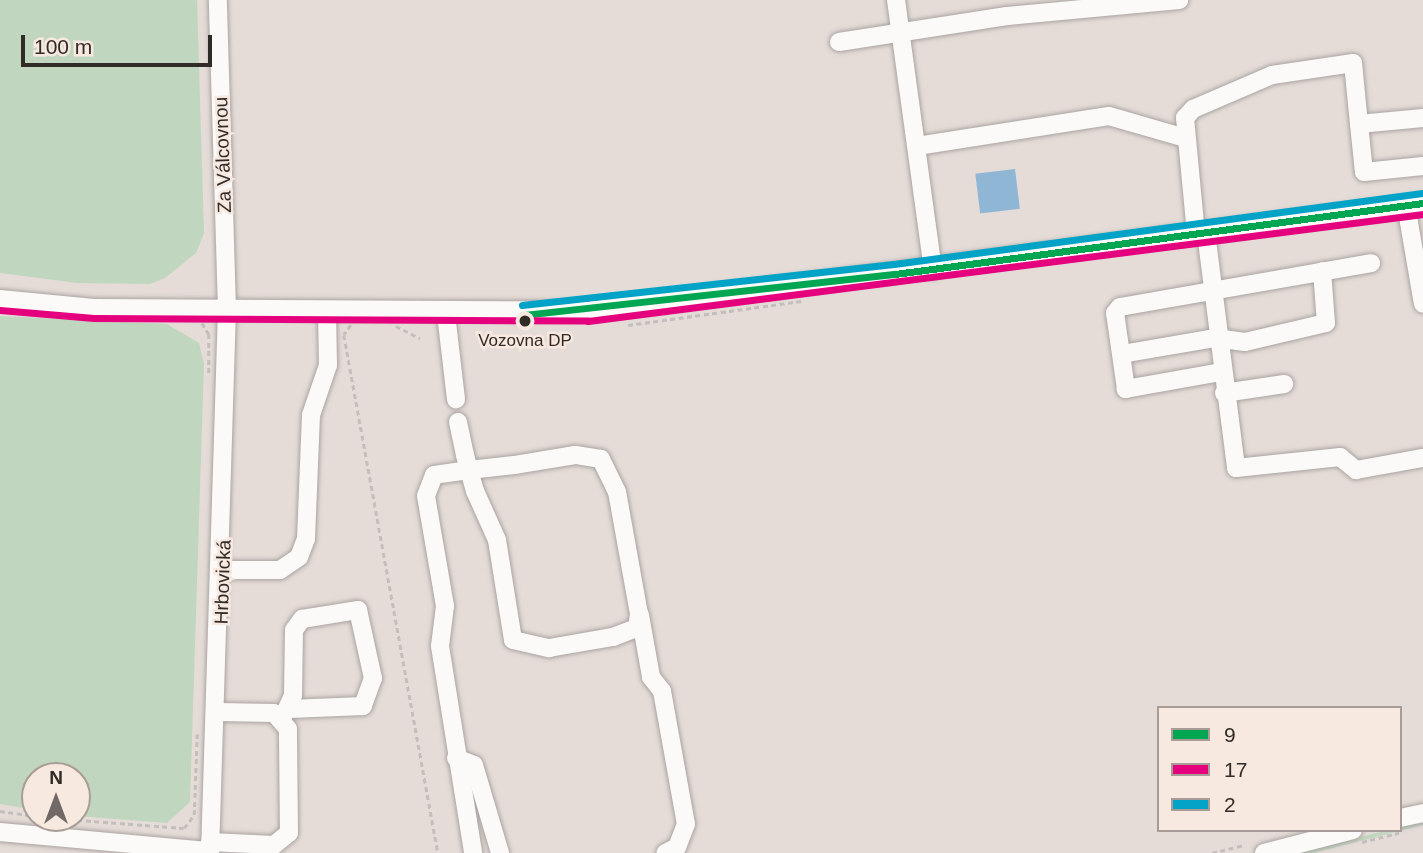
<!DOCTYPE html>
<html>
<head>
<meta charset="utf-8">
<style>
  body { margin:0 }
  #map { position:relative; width:1423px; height:853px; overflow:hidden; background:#e5dcd8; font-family:Arial,sans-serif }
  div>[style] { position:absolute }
  .green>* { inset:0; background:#c1d6bf }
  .water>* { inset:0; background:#8fb6d4; transform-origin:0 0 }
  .path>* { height:2.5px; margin-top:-1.25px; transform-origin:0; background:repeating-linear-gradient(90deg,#c2bfbd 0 5px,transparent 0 8.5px) }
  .roads { filter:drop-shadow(0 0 2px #aaa4a1) drop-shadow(0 0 2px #aaa4a1) }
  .minor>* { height:18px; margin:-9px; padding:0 9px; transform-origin:9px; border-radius:9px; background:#fbfaf9 }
  .bus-1>* { height:7px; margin:-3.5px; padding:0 3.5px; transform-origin:3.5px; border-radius:3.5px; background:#00a651 }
  .bus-2>* { height:7px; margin:-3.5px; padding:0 3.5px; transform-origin:3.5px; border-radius:3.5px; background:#e5007d }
  .bus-3>* { height:7px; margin:-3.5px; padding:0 3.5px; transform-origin:3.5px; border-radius:3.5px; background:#02a3c6 }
  .dots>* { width:19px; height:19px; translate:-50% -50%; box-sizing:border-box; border:4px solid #f7e8e0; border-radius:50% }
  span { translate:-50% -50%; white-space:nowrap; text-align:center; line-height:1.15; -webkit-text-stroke:5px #f7e8e0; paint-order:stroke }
  .bus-label { font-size:17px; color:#312b28 }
  .street-label { font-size:19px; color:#312b28 }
  .legend { position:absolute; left:1157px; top:706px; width:245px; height:126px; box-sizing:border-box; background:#f7e8e0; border:2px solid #a89c96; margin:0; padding:9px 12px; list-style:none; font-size:21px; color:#312b28 }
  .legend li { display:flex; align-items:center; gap:14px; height:35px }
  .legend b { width:35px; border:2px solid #a89c96 }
  .north { position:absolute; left:21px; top:762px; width:70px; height:70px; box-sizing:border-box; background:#f7e8e0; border:2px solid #a89c96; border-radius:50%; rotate:0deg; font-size:19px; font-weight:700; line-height:28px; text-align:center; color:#312b28 }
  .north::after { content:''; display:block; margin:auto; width:24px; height:32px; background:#706966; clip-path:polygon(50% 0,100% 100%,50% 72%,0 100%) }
  .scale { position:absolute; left:21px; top:35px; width:191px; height:32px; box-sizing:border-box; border:4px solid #312b28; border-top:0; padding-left:9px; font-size:21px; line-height:24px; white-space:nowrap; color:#312b28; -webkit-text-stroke:5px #f7e8e0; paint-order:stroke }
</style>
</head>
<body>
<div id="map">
  <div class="green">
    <div style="clip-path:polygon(0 0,197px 0,204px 233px,196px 253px,165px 278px,150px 284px,77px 283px,0 273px)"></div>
    <div style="clip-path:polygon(0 316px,167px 324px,199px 343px,204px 364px,190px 802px,167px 823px,77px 816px,77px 776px,35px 776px,35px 810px,0 804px)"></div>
    <div style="clip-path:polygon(1423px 821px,1423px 825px,1313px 853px,1298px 853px)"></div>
  </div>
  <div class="water">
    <div style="left:1015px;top:169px;width:40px;height:40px;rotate:83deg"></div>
  </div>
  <div class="path">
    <div style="left:202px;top:323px;width:13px;rotate:58deg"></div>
    <div style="left:209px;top:334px;width:43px;rotate:90deg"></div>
    <div style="left:351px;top:325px;width:12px;rotate:125deg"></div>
    <div style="left:344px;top:335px;width:526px;rotate:79.71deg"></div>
    <div style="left:628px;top:325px;width:175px;rotate:-7.9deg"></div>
    <div style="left:396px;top:326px;width:27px;rotate:27deg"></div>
    <div style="left:0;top:811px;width:35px;rotate:8deg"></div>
    <div style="left:52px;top:818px;width:132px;rotate:4.3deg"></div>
    <div style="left:184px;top:828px;width:16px;rotate:-52deg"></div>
    <div style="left:194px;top:815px;width:81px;rotate:-87.9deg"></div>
    <div style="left:1362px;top:842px;width:38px;rotate:-14deg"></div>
    <div style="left:1212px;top:853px;width:33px;rotate:-14deg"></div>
  </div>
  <div class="roads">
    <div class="minor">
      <div style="left:896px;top:0;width:272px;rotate:82.2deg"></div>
      <div style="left:839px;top:42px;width:170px;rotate:-8.8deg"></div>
      <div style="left:1007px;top:16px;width:173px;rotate:-5.3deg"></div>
      <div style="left:1359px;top:124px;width:48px;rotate:84.1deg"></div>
      <div style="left:1364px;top:172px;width:59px;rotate:-5.8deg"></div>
      <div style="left:917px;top:146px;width:194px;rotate:-8.9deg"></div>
      <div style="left:1109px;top:116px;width:79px;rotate:16.1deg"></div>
      <div style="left:1406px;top:205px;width:100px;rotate:80.3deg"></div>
      <div style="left:1206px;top:233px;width:237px;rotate:82.7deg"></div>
      <div style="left:1236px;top:468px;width:105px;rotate:-6deg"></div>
      <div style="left:1340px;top:457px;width:21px;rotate:39deg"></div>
      <div style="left:1356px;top:470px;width:68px;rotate:-10.2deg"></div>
      <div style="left:1196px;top:234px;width:117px;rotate:-95.4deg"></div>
      <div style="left:1185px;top:118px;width:12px;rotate:-48deg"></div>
      <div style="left:1193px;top:109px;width:86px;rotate:-23.3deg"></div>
      <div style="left:1272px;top:75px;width:82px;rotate:-8.4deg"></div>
      <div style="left:1353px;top:63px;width:61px;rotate:84.4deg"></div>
      <div style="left:1359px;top:124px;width:64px;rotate:-5.4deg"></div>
      <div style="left:0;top:299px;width:94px;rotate:5.5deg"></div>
      <div style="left:94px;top:308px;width:493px;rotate:0.3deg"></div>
      <div style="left:587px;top:311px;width:843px;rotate:-7.36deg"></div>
      <div style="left:446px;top:314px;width:86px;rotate:83.3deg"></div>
      <div style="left:1122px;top:354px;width:95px;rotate:-9.7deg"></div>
      <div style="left:1216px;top:338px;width:29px;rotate:8deg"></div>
      <div style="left:1245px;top:342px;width:83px;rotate:-13.2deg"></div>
      <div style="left:1326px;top:323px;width:52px;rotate:-94.4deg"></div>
      <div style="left:1221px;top:372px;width:97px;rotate:169.9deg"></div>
      <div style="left:1126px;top:389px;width:77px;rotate:-98.2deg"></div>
      <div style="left:1115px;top:313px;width:8px;rotate:-50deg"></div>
      <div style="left:1120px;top:307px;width:255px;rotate:-9.9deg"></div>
      <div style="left:1224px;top:393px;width:61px;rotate:-8.5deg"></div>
      <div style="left:458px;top:422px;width:34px;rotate:78deg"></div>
      <div style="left:465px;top:455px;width:16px;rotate:75deg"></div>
      <div style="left:469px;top:470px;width:22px;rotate:74deg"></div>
      <div style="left:475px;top:491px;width:54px;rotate:65.8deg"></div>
      <div style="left:497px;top:540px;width:101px;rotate:80.9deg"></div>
      <div style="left:513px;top:640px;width:37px;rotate:13deg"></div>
      <div style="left:549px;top:648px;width:65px;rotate:-9.8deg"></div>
      <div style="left:613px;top:637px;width:26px;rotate:-21deg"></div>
      <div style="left:637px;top:628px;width:14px;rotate:-82deg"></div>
      <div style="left:639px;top:614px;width:124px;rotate:-100.2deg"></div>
      <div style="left:617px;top:492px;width:37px;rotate:-116deg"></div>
      <div style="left:601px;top:459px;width:26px;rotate:-171deg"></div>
      <div style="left:575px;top:455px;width:62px;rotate:170.7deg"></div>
      <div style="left:514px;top:465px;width:45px;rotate:173.7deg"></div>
      <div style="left:469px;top:470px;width:35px;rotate:172deg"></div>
      <div style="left:434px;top:475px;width:22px;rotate:111deg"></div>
      <div style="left:426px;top:496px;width:112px;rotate:80.2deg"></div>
      <div style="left:445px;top:606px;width:40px;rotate:97.1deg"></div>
      <div style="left:440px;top:646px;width:210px;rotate:80.9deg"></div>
      <div style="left:224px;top:570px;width:56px"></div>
      <div style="left:280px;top:570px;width:23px;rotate:-34deg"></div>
      <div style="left:299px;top:557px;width:19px;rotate:-69deg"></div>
      <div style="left:306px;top:539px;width:124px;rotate:-87.7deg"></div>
      <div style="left:311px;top:415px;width:53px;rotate:-71.2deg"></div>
      <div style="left:328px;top:365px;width:53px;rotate:-91.1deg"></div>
      <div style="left:640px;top:615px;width:63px;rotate:79.9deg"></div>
      <div style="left:651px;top:677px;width:18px;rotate:52deg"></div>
      <div style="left:662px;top:691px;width:135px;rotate:79.8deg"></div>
      <div style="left:686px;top:824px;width:25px;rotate:111deg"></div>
      <div style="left:677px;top:847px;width:13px;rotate:153deg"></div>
      <div style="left:282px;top:719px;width:26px;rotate:-65deg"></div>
      <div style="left:293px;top:695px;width:65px;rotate:-89.1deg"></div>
      <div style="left:294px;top:630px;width:14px;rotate:-54deg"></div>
      <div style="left:302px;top:619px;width:57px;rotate:-9.1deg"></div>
      <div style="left:358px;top:610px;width:70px;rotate:77.6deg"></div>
      <div style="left:373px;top:678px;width:30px;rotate:110deg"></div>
      <div style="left:363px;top:706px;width:74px;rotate:177.7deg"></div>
      <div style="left:456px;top:758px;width:19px;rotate:21deg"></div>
      <div style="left:474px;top:765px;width:92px;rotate:73.5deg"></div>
      <div style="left:1400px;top:818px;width:24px;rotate:-12deg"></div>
      <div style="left:0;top:832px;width:211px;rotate:5.2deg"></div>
      <div style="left:210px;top:842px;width:64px;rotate:2.7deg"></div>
      <div style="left:274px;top:845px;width:19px;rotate:-39deg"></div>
      <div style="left:289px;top:833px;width:104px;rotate:-90.6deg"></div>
      <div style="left:288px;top:729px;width:21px;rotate:-131deg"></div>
      <div style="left:274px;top:713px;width:56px;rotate:-179deg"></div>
      <div style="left:210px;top:853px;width:543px;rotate:-88.21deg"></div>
      <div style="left:227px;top:310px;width:310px;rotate:-91.7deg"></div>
      <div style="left:1264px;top:853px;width:92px;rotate:-14.5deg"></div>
    </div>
  </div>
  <div class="bus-1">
    <div style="left:523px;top:315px;width:374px;rotate:-6.3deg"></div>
    <div style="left:895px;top:274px;width:533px;rotate:-7.66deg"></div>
  </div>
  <div class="bus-2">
    <div style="left:0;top:310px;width:94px;rotate:4.9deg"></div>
    <div style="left:94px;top:318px;width:494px;rotate:0.3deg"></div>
    <div style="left:588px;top:321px;width:842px;rotate:-7.3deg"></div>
  </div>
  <div class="bus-3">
    <div style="left:522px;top:305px;width:374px;rotate:-6.3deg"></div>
    <div style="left:894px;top:264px;width:533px;rotate:-7.66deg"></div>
  </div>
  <div class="dots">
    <div style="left:525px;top:321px;background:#312b28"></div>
  </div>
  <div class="bus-label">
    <span style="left:525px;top:341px">Vozovna DP</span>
  </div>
  <div class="street-label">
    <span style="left:223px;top:155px;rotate:-92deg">Za Válcovnou</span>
    <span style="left:223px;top:582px;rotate:-88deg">Hrbovická</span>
  </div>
  <ul class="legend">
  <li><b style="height:9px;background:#00a651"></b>9</li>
  <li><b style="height:9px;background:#e5007d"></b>17</li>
  <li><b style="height:9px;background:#02a3c6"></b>2</li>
  </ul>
  <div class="north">N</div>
  <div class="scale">100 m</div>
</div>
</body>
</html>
